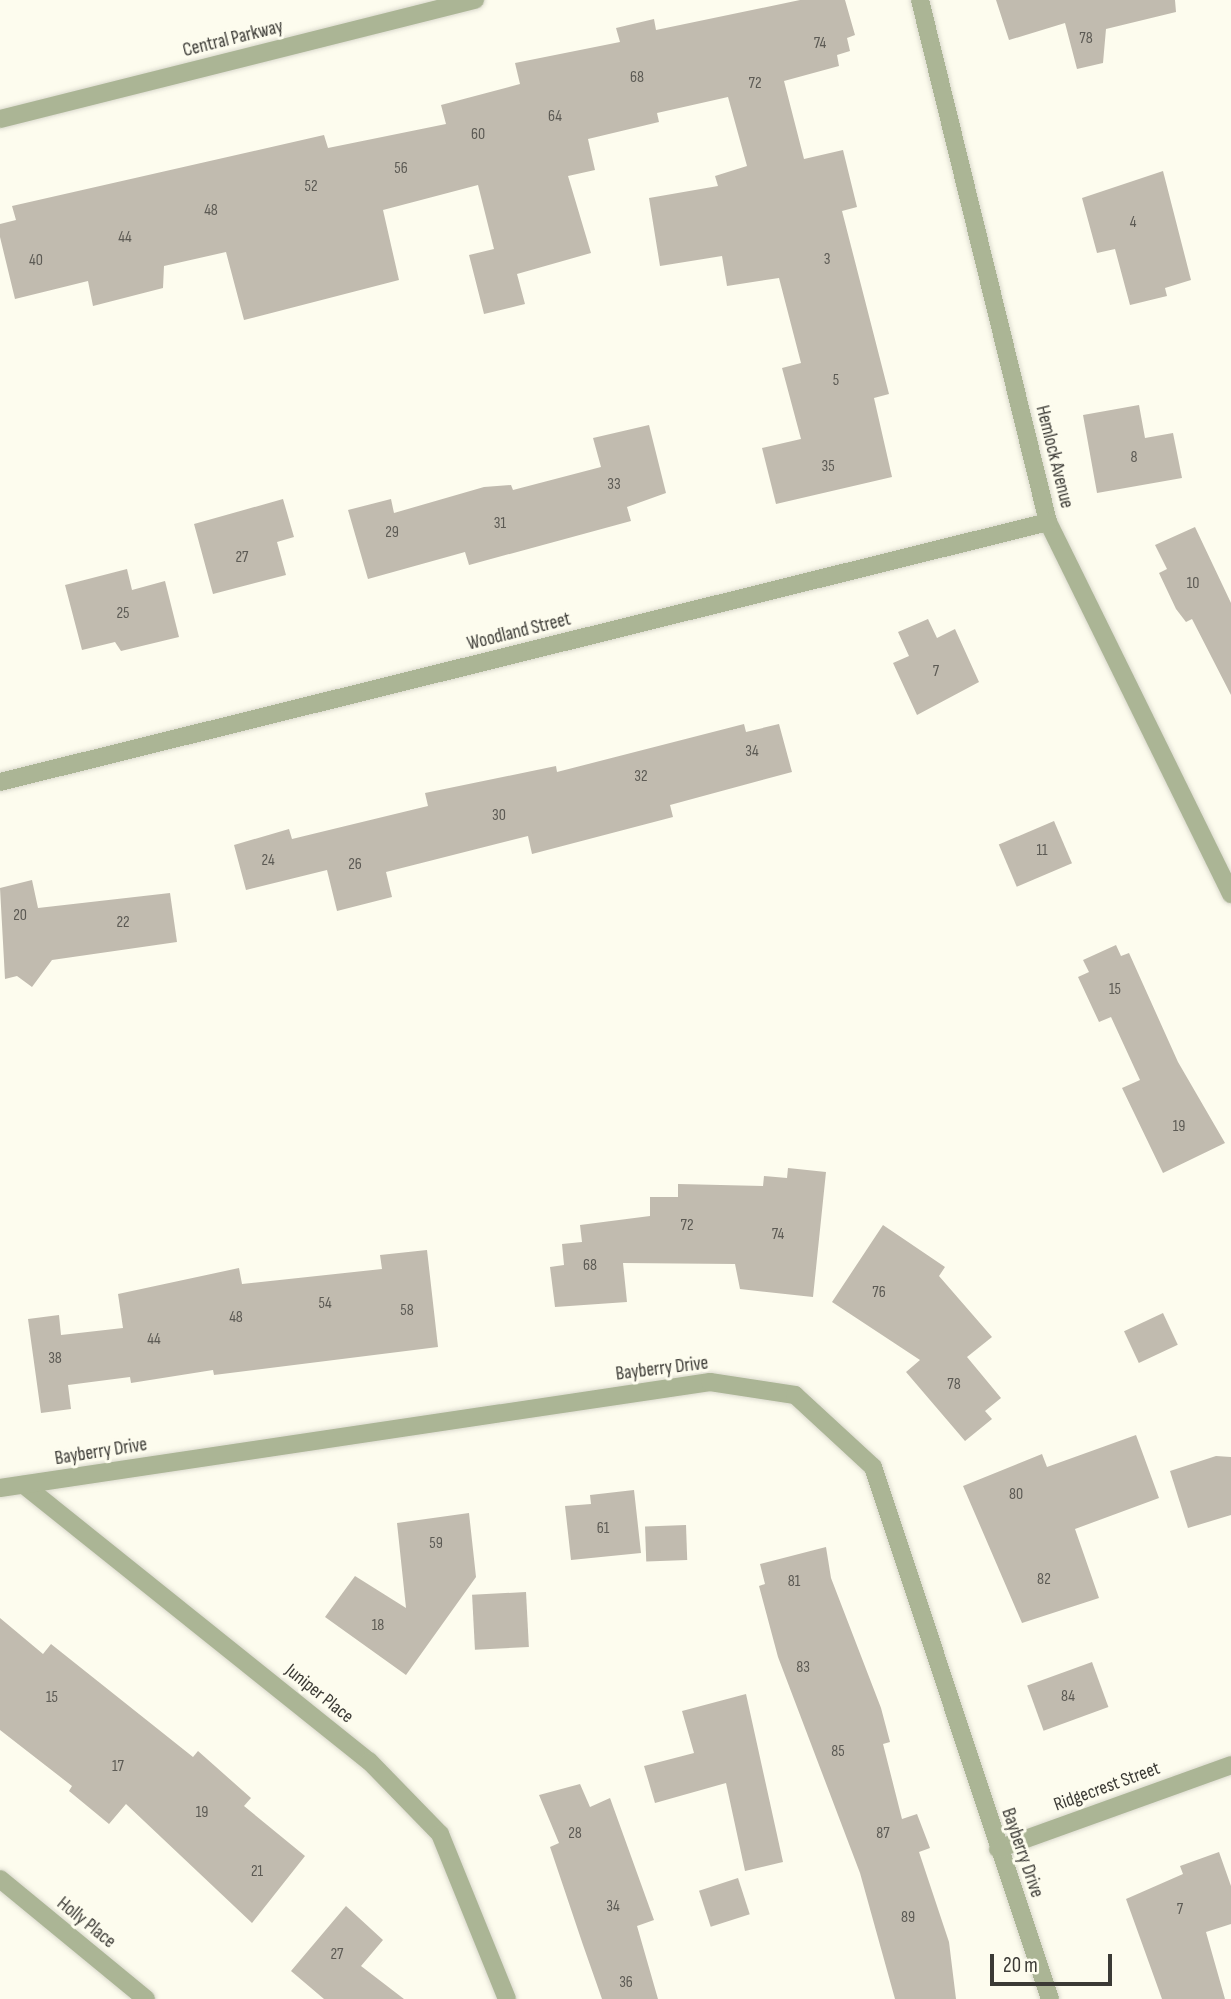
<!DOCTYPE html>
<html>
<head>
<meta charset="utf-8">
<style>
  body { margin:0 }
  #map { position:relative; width:1231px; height:1999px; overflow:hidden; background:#fdfcee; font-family:"Sofia Sans Condensed",sans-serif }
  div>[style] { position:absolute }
  .building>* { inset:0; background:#c1bbaf; transform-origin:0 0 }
  .roads { filter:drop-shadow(0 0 2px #dad9cd) drop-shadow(0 0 2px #dad9cd) }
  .minor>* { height:18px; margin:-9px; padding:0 9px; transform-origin:9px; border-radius:9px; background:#abb595 }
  span { translate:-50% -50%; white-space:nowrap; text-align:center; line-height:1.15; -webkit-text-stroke:6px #fdfcee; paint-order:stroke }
  .number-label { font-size:16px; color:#5c5a54 }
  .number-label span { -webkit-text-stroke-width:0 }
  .street-label { font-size:19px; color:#3b3a35 }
  .scale { position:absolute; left:990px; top:1954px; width:122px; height:32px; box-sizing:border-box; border:4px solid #3b3a35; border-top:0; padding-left:9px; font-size:21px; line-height:24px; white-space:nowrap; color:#3b3a35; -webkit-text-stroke:5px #fdfcee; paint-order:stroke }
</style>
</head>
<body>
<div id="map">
  <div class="building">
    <div style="clip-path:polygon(800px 0,845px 0,855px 35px,847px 38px,850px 51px,837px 55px,839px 66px,784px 81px,804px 159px,843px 150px,857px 207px,842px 211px,889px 394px,874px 398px,892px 477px,776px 504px,762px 448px,801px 439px,782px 368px,801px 363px,779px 278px,727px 286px,722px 256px,660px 266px,649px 198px,718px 186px,715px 176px,747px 166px,728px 97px,657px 113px,659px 122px,588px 139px,595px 170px,568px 176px,591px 253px,517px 274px,525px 304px,484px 314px,469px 255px,494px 249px,478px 185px,383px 210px,399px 280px,244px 320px,226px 252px,164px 266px,163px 288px,93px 306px,88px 281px,15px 299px,0 237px,0 224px,16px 220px,12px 206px,324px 135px,328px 148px,446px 124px,441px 105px,520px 84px,515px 63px,620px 42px,616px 28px,654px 19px,656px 30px)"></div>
    <div style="clip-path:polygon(996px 0,1175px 0,1176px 12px,1106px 29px,1103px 63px,1077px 69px,1065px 23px,1009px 40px)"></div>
    <div style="clip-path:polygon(1163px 171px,1191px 280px,1165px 288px,1167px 296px,1130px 305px,1115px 249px,1097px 253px,1082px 198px)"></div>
    <div style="clip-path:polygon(1139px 405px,1145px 438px,1173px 433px,1182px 478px,1097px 493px,1083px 415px)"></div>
    <div style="clip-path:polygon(649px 425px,666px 493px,627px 507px,631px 521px,469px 565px,465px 552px,368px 579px,348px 510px,391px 499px,394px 513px,484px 487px,511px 485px,513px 490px,601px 467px,593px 438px)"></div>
    <div style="clip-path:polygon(283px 499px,294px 537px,277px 542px,286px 575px,213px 594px,194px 524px)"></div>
    <div style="clip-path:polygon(1195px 527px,1231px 603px,1231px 695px,1192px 619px,1186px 622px,1176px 609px,1159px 573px,1167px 569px,1155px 545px)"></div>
    <div style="clip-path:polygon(127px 569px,132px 590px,165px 581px,179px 637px,121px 651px,115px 642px,82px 650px,65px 585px)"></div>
    <div style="clip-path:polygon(928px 619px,937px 638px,955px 629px,979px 682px,917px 715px,893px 663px,909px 656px,898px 632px)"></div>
    <div style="clip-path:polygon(744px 724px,746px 732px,779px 724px,792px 772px,670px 805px,673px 817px,532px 854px,528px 836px,386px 872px,392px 897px,337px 911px,327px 870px,246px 890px,234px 845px,289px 829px,292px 839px,428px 806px,425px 793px,556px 766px,557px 772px)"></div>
    <div style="left:1054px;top:821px;width:46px;height:60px;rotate:67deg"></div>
    <div style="clip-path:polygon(32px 880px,38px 908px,170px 893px,177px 942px,52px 960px,32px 987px,17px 976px,5px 979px,0 888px)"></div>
    <div style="clip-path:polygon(1116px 945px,1121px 956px,1129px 953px,1178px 1062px,1225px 1143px,1163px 1173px,1122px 1088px,1140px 1080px,1111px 1017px,1099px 1022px,1078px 977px,1089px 972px,1083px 960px)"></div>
    <div style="clip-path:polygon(788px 1168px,826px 1172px,813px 1297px,740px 1289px,735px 1264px,623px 1263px,627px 1302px,555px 1307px,550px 1267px,564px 1265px,562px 1244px,582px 1242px,580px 1225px,650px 1216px,650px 1197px,678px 1197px,678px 1184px,763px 1186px,764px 1176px,787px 1178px)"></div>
    <div style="clip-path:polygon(883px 1225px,945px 1267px,939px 1276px,992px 1337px,967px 1357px,1001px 1398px,985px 1411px,992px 1419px,965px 1441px,906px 1372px,920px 1360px,832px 1302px)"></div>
    <div style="clip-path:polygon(427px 1250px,438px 1347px,214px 1375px,213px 1370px,131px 1383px,130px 1377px,68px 1385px,71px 1409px,41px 1413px,28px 1319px,59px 1315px,61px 1335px,123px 1328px,118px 1294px,239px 1268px,242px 1284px,382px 1269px,380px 1255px)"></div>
    <div style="left:1163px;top:1313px;width:35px;height:43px;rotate:65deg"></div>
    <div style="clip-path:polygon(1136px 1435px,1159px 1498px,1075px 1529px,1099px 1598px,1022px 1623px,963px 1486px,1042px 1454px,1047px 1467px)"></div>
    <div style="clip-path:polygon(1216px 1456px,1231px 1457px,1231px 1515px,1188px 1528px,1170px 1471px)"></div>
    <div style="clip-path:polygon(634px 1490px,641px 1553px,571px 1560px,565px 1506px,591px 1504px,590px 1495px)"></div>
    <div style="clip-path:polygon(469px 1513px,476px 1577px,406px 1675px,325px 1617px,355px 1576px,406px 1608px,397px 1523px)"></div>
    <div style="left:686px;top:1525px;width:35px;height:41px;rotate:88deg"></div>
    <div style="clip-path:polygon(826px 1547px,831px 1578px,881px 1708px,890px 1742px,883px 1744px,902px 1819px,917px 1814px,930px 1848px,919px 1852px,949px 1942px,956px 1999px,895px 1999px,860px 1873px,778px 1657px,759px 1586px,765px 1584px,760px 1564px)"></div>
    <div style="left:526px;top:1592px;width:55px;height:54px;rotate:87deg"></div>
    <div style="clip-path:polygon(0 1618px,43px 1654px,51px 1644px,193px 1757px,198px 1751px,251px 1798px,244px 1806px,305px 1856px,252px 1923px,126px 1804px,109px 1824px,69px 1791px,72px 1786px,0 1730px)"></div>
    <div style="left:1092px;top:1662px;width:48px;height:69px;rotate:70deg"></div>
    <div style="clip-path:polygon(746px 1694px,783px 1862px,745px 1871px,726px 1783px,655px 1803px,644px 1766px,694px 1753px,682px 1711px)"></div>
    <div style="clip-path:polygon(580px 1784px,590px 1807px,610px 1798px,654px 1920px,637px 1926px,658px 1999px,602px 1999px,583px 1945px,550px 1847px,559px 1843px,539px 1795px)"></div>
    <div style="clip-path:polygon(1219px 1852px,1231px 1886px,1231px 1924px,1206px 1932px,1225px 1999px,1162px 1999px,1126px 1899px,1183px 1874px,1180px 1866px)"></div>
    <div style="left:738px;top:1878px;width:38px;height:41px;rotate:72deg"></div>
    <div style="clip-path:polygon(346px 1906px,383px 1940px,361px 1966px,404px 1999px,324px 1999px,291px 1971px)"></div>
  </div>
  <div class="roads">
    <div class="minor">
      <div style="left:920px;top:0;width:537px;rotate:76.22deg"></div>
      <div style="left:1048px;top:522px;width:415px;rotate:63.8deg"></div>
      <div style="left:0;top:119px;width:490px;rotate:-14.1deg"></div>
      <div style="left:0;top:782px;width:1080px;rotate:-13.93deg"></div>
      <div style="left:24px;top:1485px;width:442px;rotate:38.7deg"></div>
      <div style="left:369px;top:1761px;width:102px;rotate:45.8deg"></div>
      <div style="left:440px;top:1834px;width:178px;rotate:67.9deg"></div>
      <div style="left:0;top:1488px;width:718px;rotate:-8.49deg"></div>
      <div style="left:710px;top:1382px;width:86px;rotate:8.7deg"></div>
      <div style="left:795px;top:1395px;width:106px;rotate:42.7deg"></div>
      <div style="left:873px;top:1467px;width:561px;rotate:71.6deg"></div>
      <div style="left:998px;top:1849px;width:248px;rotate:-19.8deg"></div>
      <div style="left:0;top:1879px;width:189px;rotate:39.4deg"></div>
    </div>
  </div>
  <div class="number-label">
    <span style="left:1086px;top:39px">78</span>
    <span style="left:820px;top:44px">74</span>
    <span style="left:637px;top:78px">68</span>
    <span style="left:755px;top:84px">72</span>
    <span style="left:555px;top:117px">64</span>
    <span style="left:478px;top:135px">60</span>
    <span style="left:401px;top:169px">56</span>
    <span style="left:311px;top:187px">52</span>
    <span style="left:211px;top:211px">48</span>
    <span style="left:1133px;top:223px">4</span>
    <span style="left:125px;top:238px">44</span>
    <span style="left:827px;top:260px">3</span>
    <span style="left:36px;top:261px">40</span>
    <span style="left:836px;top:381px">5</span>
    <span style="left:1134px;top:458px">8</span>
    <span style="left:828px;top:467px">35</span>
    <span style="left:614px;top:485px">33</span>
    <span style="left:500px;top:524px">31</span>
    <span style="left:392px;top:533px">29</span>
    <span style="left:242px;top:558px">27</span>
    <span style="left:1193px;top:584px">10</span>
    <span style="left:123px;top:614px">25</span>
    <span style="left:936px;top:672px">7</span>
    <span style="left:752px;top:752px">34</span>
    <span style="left:641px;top:777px">32</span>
    <span style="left:499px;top:816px">30</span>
    <span style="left:1042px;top:851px">11</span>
    <span style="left:268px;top:861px">24</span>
    <span style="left:355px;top:865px">26</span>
    <span style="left:20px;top:916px">20</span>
    <span style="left:123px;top:923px">22</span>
    <span style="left:1115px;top:990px">15</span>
    <span style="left:1179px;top:1127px">19</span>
    <span style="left:687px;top:1226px">72</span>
    <span style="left:778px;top:1235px">74</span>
    <span style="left:590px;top:1266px">68</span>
    <span style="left:879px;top:1293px">76</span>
    <span style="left:325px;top:1304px">54</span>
    <span style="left:407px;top:1311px">58</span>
    <span style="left:236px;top:1318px">48</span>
    <span style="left:154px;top:1340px">44</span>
    <span style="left:55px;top:1359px">38</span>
    <span style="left:954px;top:1385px">78</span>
    <span style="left:1016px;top:1495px">80</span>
    <span style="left:603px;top:1529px">61</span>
    <span style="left:436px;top:1544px">59</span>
    <span style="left:1044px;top:1580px">82</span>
    <span style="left:794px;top:1582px">81</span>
    <span style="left:378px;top:1626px">18</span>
    <span style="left:803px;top:1668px">83</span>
    <span style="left:1068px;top:1697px">84</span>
    <span style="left:52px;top:1698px">15</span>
    <span style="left:838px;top:1752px">85</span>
    <span style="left:118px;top:1767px">17</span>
    <span style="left:202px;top:1813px">19</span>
    <span style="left:575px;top:1834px">28</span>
    <span style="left:883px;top:1834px">87</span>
    <span style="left:257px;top:1872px">21</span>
    <span style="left:613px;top:1907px">34</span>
    <span style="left:1180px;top:1910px">7</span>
    <span style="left:908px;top:1918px">89</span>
    <span style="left:337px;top:1955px">27</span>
    <span style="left:626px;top:1983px">36</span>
  </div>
  <div class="street-label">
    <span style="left:233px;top:39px;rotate:-14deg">Central Parkway</span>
    <span style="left:1054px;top:457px;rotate:76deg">Hemlock Avenue</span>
    <span style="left:519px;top:632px;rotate:-14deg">Woodland Street</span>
    <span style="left:662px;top:1369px;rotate:-7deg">Bayberry Drive</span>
    <span style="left:101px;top:1452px;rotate:-9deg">Bayberry Drive</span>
    <span style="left:319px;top:1694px;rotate:39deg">Juniper Place</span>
    <span style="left:1107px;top:1787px;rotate:-20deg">Ridgecrest Street</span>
    <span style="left:1022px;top:1853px;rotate:71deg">Bayberry Drive</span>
    <span style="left:86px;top:1923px;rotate:39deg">Holly Place</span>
  </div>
  <div class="scale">20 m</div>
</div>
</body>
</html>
